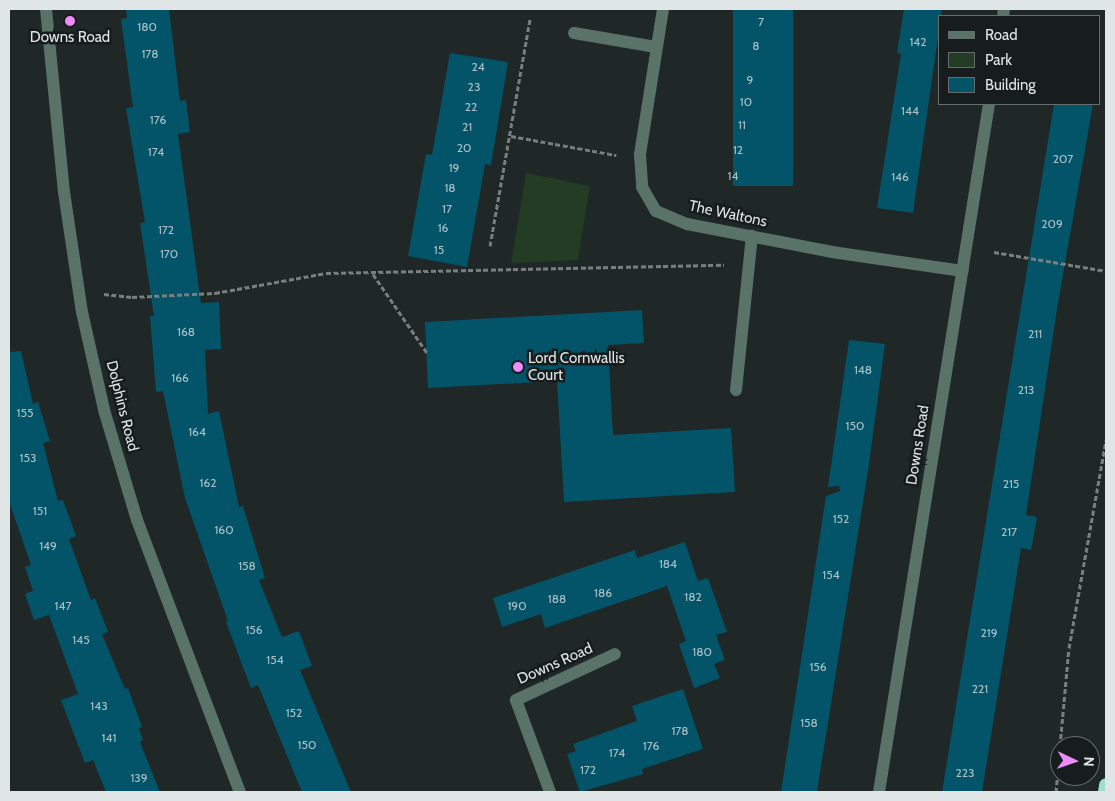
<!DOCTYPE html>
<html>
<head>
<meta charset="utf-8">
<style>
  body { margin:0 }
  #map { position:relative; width:1115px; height:801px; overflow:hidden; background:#202727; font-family:Cabin,sans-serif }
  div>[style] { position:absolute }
  .green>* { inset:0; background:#233d24 }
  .building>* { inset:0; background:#035469; transform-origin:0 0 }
  .path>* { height:3px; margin-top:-1.5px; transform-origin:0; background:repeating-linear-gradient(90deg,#797f7f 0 5px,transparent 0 7.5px) }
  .minor>* { height:12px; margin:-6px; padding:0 6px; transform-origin:6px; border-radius:6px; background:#597369 }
  .highway>* { height:15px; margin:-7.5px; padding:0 7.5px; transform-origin:7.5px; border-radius:7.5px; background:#9de0c9 }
  .dots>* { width:14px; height:14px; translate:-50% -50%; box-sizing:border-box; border:2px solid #171d1d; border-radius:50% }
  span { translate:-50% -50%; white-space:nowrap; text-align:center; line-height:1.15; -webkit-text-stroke:5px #171d1d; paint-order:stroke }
  .number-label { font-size:12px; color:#a9c1c6 }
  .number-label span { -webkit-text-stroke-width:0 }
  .poi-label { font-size:15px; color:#e0e5e5 }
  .left { translate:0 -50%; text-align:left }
  .street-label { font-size:15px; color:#e0e5e5 }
  .frame { position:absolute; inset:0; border:10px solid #e0e5e5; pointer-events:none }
  .legend { position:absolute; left:938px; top:15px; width:162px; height:90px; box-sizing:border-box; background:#171d1d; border:1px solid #676d6d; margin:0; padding:6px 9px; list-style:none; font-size:15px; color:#e0e5e5 }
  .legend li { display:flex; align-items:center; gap:10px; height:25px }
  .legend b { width:25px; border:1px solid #676d6d }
  .north { position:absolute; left:1050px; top:736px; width:50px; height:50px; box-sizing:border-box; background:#171d1d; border:1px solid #676d6d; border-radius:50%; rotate:93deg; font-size:14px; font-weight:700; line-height:20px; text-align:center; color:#e0e5e5 }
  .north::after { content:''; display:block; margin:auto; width:18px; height:22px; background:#ee8cf9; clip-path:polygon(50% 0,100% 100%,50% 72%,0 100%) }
</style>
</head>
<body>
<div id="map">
  <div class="green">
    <div style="clip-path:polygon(526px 173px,590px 186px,578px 260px,511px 263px)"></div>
  </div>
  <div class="building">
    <div style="clip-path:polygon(126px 9px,169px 9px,180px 101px,186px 100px,190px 132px,178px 134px,201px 303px,219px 302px,221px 349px,205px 350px,208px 414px,219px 411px,239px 507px,243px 506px,265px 578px,259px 580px,282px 637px,299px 631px,312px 666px,300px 670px,351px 792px,302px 792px,258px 685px,251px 688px,226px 622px,228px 621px,185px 498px,163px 391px,156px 392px,150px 316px,154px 316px,140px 223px,145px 222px,126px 108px,133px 107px,121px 19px,127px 18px)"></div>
    <div style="left:733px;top:9px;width:60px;height:177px"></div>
    <div style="clip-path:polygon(904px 9px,942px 9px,913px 213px,877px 208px,901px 54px,897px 53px)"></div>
    <div style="clip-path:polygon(450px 53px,508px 62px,491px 165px,485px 164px,467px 267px,408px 256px,426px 154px,432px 155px)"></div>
    <div style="clip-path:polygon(1054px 104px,1093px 104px,1057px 309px,1026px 515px,1037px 517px,1031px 550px,1021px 548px,982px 792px,942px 792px)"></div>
    <div style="clip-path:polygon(642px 310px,644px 343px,608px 345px,613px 435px,731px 428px,735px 492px,564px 502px,557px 381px,428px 388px,425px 322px)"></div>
    <div style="clip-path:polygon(849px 340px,885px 344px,869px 464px,817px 792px,781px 792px,826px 496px,840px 491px,839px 486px,828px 487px)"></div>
    <div style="clip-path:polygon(21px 351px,33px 404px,38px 402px,50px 441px,43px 443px,58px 501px,63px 500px,76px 536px,69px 539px,91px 600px,95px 598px,108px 632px,102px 634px,125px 689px,128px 688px,142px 727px,139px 728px,143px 740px,140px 742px,160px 792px,106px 792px,93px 760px,85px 763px,61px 700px,78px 694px,49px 615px,34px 620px,25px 594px,33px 591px,25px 567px,31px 565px,9px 501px,9px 352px)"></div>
    <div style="clip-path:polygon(685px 542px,698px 581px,708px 578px,727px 632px,716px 635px,725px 660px,714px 664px,720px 678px,694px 688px,679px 644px,686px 641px,667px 586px,545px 628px,541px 614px,502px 627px,493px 598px,635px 550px,637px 558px)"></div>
    <div style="clip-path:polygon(683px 689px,703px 749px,642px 769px,643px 774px,580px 792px,567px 754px,576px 751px,573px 744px,637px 721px,632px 706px)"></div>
  </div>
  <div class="path">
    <div style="left:511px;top:136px;width:107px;rotate:10.3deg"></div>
    <div style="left:490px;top:246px;width:230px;rotate:-80deg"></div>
    <div style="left:994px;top:252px;width:114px;rotate:9.6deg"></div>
    <div style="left:373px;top:274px;width:96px;rotate:55.6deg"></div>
    <div style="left:104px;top:294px;width:28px;rotate:6deg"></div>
    <div style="left:132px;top:297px;width:83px;rotate:-2.8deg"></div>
    <div style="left:215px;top:293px;width:113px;rotate:-10.2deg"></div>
    <div style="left:326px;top:273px;width:398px;rotate:-1.2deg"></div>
    <div style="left:1060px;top:746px;width:98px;rotate:-84.8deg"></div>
    <div style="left:1069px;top:648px;width:211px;rotate:-79.9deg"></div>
    <div style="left:1056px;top:792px;width:44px;rotate:-84.8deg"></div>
  </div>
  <div class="minor">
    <div style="left:46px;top:9px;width:184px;rotate:84.4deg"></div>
    <div style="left:64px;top:192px;width:121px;rotate:81.5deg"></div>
    <div style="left:82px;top:312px;width:100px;rotate:77.3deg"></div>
    <div style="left:104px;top:410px;width:115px;rotate:73.3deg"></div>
    <div style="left:137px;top:520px;width:291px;rotate:69.3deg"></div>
    <div style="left:663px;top:9px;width:148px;rotate:99deg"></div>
    <div style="left:640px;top:155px;width:32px;rotate:86deg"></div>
    <div style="left:642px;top:187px;width:28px;rotate:60deg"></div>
    <div style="left:656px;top:211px;width:34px;rotate:23deg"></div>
    <div style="left:687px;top:224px;width:148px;rotate:10.9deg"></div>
    <div style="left:832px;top:252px;width:132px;rotate:8.3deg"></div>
    <div style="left:1003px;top:16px;width:7px;rotate:-82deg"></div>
    <div style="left:574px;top:33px;width:83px;rotate:9.7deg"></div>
    <div style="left:736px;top:390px;width:155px;rotate:-84.1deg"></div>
    <div style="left:550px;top:792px;width:98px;rotate:-110.3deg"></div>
    <div style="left:516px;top:700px;width:109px;rotate:-24.9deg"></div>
    <div style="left:879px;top:792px;width:697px;rotate:-80.92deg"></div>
  </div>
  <div class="highway">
    <div style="left:1105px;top:792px;width:7px;rotate:-82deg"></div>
  </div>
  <div class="dots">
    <div style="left:70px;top:21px;background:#ee8cf9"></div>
    <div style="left:518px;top:367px;background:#ee8cf9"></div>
  </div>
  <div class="number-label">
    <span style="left:761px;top:22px">7</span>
    <span style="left:147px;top:27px">180</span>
    <span style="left:918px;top:42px">142</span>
    <span style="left:756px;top:46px">8</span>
    <span style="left:150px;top:54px">178</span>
    <span style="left:478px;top:67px">24</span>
    <span style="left:750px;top:80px">9</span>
    <span style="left:474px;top:87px">23</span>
    <span style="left:746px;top:102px">10</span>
    <span style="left:471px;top:107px">22</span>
    <span style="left:910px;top:111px">144</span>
    <span style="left:158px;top:120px">176</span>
    <span style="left:742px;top:125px">11</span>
    <span style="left:467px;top:127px">21</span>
    <span style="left:464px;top:148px">20</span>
    <span style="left:738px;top:150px">12</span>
    <span style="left:156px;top:152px">174</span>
    <span style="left:1063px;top:159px">207</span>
    <span style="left:454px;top:168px">19</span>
    <span style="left:733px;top:176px">14</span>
    <span style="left:900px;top:177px">146</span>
    <span style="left:450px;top:188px">18</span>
    <span style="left:447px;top:209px">17</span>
    <span style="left:1052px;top:224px">209</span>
    <span style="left:443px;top:228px">16</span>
    <span style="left:166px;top:230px">172</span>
    <span style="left:439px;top:250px">15</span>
    <span style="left:169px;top:254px">170</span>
    <span style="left:186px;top:332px">168</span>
    <span style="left:1035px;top:334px">211</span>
    <span style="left:863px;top:370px">148</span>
    <span style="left:180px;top:378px">166</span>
    <span style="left:1026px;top:390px">213</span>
    <span style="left:25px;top:413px">155</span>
    <span style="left:855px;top:426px">150</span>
    <span style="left:197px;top:432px">164</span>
    <span style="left:28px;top:458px">153</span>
    <span style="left:208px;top:483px">162</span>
    <span style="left:1011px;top:484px">215</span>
    <span style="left:40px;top:511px">151</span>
    <span style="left:841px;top:519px">152</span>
    <span style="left:224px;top:530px">160</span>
    <span style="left:1009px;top:532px">217</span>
    <span style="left:48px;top:546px">149</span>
    <span style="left:668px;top:564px">184</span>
    <span style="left:247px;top:566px">158</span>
    <span style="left:831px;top:575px">154</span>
    <span style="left:603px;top:593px">186</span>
    <span style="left:693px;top:597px">182</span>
    <span style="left:557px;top:599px">188</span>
    <span style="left:63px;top:606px">147</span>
    <span style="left:517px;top:606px">190</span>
    <span style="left:254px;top:630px">156</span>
    <span style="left:989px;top:633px">219</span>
    <span style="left:81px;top:640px">145</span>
    <span style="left:702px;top:652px">180</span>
    <span style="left:275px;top:660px">154</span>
    <span style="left:818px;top:667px">156</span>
    <span style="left:980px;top:689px">221</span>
    <span style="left:99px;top:706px">143</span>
    <span style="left:294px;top:713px">152</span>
    <span style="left:809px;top:723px">158</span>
    <span style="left:680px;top:731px">178</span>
    <span style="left:109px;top:738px">141</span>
    <span style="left:307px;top:745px">150</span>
    <span style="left:651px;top:746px">176</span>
    <span style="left:617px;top:753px">174</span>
    <span style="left:588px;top:770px">172</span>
    <span style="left:965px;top:773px">223</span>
    <span style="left:139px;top:778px">139</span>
  </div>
  <div class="poi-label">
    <span style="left:70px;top:38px">Downs Road</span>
    <span class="left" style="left:528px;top:367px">Lord Cornwallis<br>Court</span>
  </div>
  <div class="street-label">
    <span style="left:728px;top:214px;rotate:12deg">The Waltons</span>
    <span style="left:122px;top:406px;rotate:76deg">Dolphins Road</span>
    <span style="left:918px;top:445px;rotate:-81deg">Downs Road</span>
    <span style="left:555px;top:664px;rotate:-24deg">Downs Road</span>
  </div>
  <div class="frame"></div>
  <ul class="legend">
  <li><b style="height:6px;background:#597369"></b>Road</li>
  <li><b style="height:14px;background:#233d24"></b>Park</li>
  <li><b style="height:14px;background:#035469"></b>Building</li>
  </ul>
  <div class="north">N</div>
</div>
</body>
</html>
